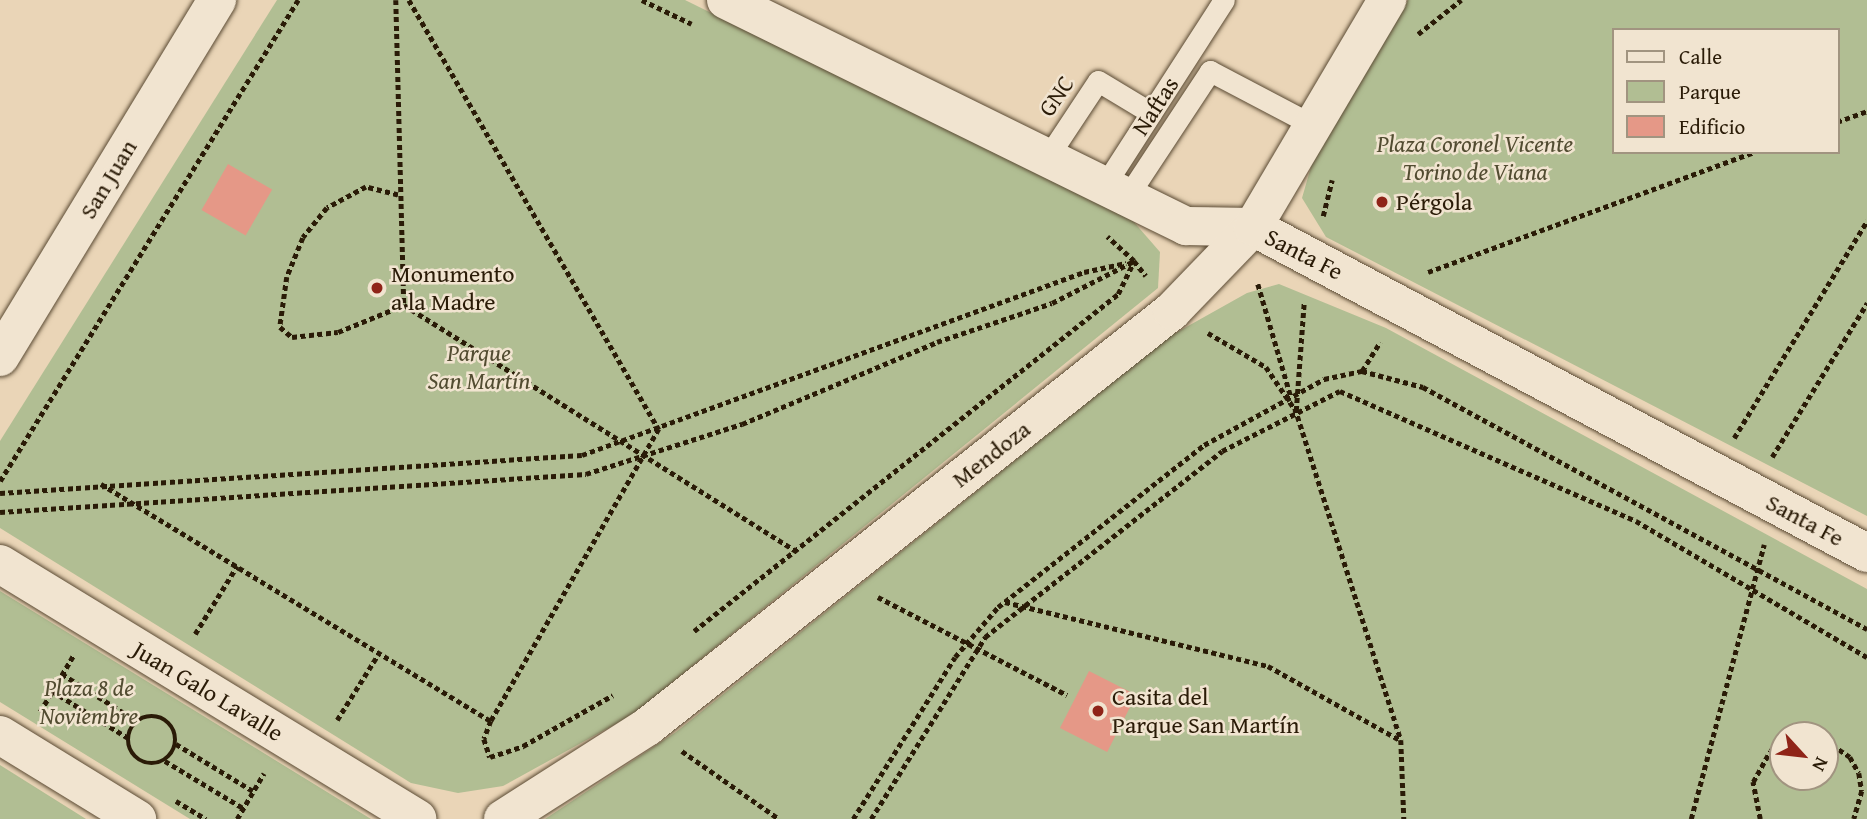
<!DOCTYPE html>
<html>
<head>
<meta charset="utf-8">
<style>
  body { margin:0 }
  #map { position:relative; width:1867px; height:819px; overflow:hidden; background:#ead5b7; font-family:"Gentium Book Plus",serif }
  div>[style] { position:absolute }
  .green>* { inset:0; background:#b1be93 }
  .building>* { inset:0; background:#e59887; transform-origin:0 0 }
  .path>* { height:4.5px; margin-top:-2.25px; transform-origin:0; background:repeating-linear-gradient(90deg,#2a1b07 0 5px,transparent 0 8.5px) }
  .path>.ring { margin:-2.25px; padding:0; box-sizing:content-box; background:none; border:4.5px solid #2a1b07; border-radius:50% }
  .roads { filter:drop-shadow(0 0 2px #5a4a33) drop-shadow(0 0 2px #5a4a33) }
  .service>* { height:21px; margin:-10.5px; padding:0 10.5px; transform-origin:10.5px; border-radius:10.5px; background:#f1e4d0 }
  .minor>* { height:38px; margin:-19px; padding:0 19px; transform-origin:19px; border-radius:19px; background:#f1e4d0 }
  .dots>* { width:19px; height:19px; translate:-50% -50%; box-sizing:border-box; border:4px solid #f1e4d0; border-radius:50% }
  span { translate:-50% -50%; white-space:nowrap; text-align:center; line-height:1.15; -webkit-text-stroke:5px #f1e4d0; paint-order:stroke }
  .street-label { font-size:24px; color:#2a1b07 }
  .park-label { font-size:24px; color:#524c31; font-style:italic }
  .poi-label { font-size:24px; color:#2a1b07 }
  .left { translate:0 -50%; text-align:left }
  .legend { position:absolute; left:1612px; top:28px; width:228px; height:126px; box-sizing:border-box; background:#f1e4d0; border:2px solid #a19480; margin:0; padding:9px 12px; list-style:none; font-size:21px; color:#2a1b07 }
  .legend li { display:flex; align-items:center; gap:14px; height:35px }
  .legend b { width:35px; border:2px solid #a19480 }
  .north { position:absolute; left:1769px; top:721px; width:70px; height:70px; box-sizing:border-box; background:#f1e4d0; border:2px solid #a19480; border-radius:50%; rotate:117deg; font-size:19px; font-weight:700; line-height:28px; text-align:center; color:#2a1b07 }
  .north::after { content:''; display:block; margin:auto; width:24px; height:32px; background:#8f2418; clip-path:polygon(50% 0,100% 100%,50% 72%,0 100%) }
</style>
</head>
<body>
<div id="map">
  <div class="green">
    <div style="clip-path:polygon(277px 0,685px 0,1133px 221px,1160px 252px,1158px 288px,632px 715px,503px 786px,458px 793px,411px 783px,0 528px,0 441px)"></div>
    <div style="clip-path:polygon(evenodd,1408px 0,1867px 0,1867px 516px,1326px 237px,1302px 198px,1315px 153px,1408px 0,1613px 30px,1837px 30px,1837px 152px,1613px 152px,1613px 30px)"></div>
    <div style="clip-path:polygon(evenodd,1279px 284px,1386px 328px,1867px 589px,1867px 819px,545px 819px,676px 732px,1172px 335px,1247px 293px,1279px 284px,1783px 735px,1825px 735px,1825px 777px,1783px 777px,1783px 735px)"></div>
    <div style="clip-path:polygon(0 591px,371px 819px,190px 819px,0 702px)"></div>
    <div style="clip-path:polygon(0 765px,86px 819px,0 819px)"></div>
  </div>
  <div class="building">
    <div style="left:228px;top:164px;width:51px;height:53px;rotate:30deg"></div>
    <div style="left:1089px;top:671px;width:53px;height:64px;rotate:27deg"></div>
  </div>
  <div class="path">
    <div style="left:396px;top:0;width:305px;rotate:88.5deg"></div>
    <div style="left:404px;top:305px;width:464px;rotate:32.1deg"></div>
    <div style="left:409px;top:0;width:497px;rotate:59.8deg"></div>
    <div style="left:659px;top:429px;width:337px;rotate:119.9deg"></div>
    <div style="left:642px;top:0;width:55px;rotate:25.6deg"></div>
    <div style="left:1418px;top:34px;width:55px;rotate:-38.3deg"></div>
    <div style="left:1837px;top:122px;width:32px;rotate:-20deg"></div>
    <div style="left:398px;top:195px;width:33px;rotate:-166deg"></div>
    <div style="left:366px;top:187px;width:44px;rotate:151.7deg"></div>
    <div style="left:327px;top:208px;width:38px;rotate:129deg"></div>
    <div style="left:303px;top:238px;width:42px;rotate:112.3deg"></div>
    <div style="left:287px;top:277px;width:50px;rotate:98deg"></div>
    <div style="left:280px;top:327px;width:16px;rotate:40deg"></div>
    <div style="left:292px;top:337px;width:46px;rotate:-6.2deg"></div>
    <div style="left:338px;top:332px;width:71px;rotate:-22.2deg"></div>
    <div style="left:1323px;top:216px;width:37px;rotate:-76deg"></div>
    <div style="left:1428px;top:272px;width:348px;rotate:-20.2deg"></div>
    <div style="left:1258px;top:284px;width:118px;rotate:73.7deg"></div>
    <div style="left:1208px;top:333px;width:67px;rotate:30.4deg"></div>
    <div style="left:1266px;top:367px;width:53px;rotate:55.7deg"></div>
    <div style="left:1296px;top:411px;width:109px;rotate:-85.8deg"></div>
    <div style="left:1362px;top:371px;width:34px;rotate:-58deg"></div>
    <div style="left:1295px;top:408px;width:349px;rotate:72.3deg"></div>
    <div style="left:1401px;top:740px;width:79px;rotate:87.8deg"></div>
    <div style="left:1734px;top:438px;width:255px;rotate:-58.5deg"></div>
    <div style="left:1772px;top:457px;width:181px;rotate:-58.3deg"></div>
    <div style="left:0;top:481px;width:566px;rotate:-58.22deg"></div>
    <div style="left:101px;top:484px;width:456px;rotate:31.3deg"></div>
    <div style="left:491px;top:721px;width:19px;rotate:111deg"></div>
    <div style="left:484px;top:739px;width:19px;rotate:72deg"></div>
    <div style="left:490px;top:757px;width:35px;rotate:-18deg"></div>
    <div style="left:523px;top:746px;width:103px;rotate:-29.5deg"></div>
    <div style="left:0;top:493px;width:583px;rotate:-3.74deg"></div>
    <div style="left:582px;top:455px;width:534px;rotate:-20.03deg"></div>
    <div style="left:1084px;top:272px;width:43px;rotate:-12.1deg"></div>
    <div style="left:0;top:512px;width:587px;rotate:-3.71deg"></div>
    <div style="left:586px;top:474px;width:164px;rotate:-17.8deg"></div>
    <div style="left:742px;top:424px;width:212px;rotate:-22.8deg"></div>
    <div style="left:937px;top:342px;width:121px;rotate:-18.7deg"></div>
    <div style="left:1052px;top:303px;width:92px;rotate:-27.1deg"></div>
    <div style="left:1134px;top:261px;width:19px;rotate:51deg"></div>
    <div style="left:878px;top:597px;width:213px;rotate:27.4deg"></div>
    <div style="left:1005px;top:602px;width:271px;rotate:13.7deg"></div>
    <div style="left:1268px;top:666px;width:151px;rotate:29.3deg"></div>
    <div style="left:694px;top:631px;width:542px;rotate:-38.48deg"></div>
    <div style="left:1118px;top:294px;width:37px;rotate:-64deg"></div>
    <div style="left:1134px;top:261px;width:36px;rotate:-138deg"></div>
    <div style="left:195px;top:634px;width:80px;rotate:-58.3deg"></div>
    <div style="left:62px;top:674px;width:89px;rotate:32.1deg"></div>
    <div style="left:52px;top:691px;width:89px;rotate:31.7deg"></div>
    <div style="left:40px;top:712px;width:65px;rotate:-59.5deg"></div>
    <div class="ring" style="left:128px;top:716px;width:43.5px;height:43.5px"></div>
    <div style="left:337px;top:720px;width:79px;rotate:-57.9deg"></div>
    <div style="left:1825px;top:740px;width:30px;rotate:34deg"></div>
    <div style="left:1850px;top:757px;width:18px;rotate:61deg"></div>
    <div style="left:1859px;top:773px;width:18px;rotate:81deg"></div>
    <div style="left:1862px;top:791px;width:29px;rotate:106deg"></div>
    <div style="left:176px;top:744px;width:90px;rotate:31.4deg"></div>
    <div style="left:682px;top:751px;width:118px;rotate:35deg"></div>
    <div style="left:165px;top:761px;width:91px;rotate:31.1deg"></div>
    <div style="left:176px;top:801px;width:35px;rotate:31deg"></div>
    <div style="left:237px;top:819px;width:53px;rotate:-59.6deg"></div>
    <div style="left:853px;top:819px;width:191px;rotate:-57.8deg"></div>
    <div style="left:955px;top:657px;width:66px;rotate:-49.3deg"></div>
    <div style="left:998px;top:607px;width:262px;rotate:-38.2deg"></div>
    <div style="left:1204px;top:445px;width:137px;rotate:-28.8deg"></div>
    <div style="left:1324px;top:379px;width:39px;rotate:-12deg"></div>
    <div style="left:1362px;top:371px;width:63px;rotate:14.7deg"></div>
    <div style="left:1423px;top:387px;width:506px;rotate:28.59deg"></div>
    <div style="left:871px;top:819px;width:215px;rotate:-57.9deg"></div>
    <div style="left:985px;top:637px;width:301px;rotate:-38.1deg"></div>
    <div style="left:1222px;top:451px;width:132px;rotate:-27deg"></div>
    <div style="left:1340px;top:391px;width:323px;rotate:23.7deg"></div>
    <div style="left:1636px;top:521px;width:268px;rotate:30.5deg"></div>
    <div style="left:1691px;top:819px;width:284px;rotate:-75.1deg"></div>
    <div style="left:1760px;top:819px;width:38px;rotate:-101deg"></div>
    <div style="left:1753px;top:782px;width:35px;rotate:-61deg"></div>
    <div style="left:1770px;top:751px;width:15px;rotate:-32deg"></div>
  </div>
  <div class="roads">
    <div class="service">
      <div style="left:1047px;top:158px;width:92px;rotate:-56.5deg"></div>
      <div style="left:1098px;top:81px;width:62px;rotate:31.1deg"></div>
      <div style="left:1104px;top:186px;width:221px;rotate:-57.2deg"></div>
      <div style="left:1127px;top:197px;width:151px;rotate:-56.6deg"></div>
      <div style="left:1210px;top:71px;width:116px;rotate:27.7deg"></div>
    </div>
    <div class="minor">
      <div style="left:726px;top:0;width:513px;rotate:26.17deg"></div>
      <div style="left:1186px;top:226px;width:67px;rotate:0.9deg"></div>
      <div style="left:1253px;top:227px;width:695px;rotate:27.97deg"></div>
      <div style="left:0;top:357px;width:418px;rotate:-58.7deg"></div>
      <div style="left:0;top:564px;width:489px;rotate:31.4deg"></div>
      <div style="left:0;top:735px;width:161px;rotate:31.5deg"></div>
      <div style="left:503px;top:819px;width:171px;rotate:-32.6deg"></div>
      <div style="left:647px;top:727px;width:670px;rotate:-38.39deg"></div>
      <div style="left:1172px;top:311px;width:117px;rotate:-46deg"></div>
      <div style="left:1253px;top:227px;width:264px;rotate:-59.4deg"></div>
    </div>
  </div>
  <div class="dots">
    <div style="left:1382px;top:202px;background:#8f2418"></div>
    <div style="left:377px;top:288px;background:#8f2418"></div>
    <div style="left:1098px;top:711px;background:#8f2418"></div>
  </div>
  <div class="street-label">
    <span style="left:1056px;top:96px;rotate:-56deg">GNC</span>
    <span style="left:1155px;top:106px;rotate:-57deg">Naftas</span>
    <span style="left:108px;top:179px;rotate:-59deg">San Juan</span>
    <span style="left:1304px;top:254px;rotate:27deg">Santa Fe</span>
    <span style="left:991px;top:454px;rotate:-38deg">Mendoza</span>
    <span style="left:1805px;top:520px;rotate:28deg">Santa Fe</span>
    <span style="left:208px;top:691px;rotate:31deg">Juan Galo Lavalle</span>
  </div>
  <div class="park-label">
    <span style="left:1475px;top:158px">Plaza Coronel Vicente<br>Torino de Viana</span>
    <span style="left:479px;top:367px">Parque<br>San Martín</span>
    <span style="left:89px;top:702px">Plaza 8 de<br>Noviembre</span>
  </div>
  <div class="poi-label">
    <span class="left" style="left:1396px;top:202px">Pérgola</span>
    <span class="left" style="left:391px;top:288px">Monumento<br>a la Madre</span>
    <span class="left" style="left:1112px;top:711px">Casita del<br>Parque San Martín</span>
  </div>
  <ul class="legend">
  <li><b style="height:9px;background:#f1e4d0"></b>Calle</li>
  <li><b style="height:19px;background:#b1be93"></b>Parque</li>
  <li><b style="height:19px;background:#e59887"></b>Edificio</li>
  </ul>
  <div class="north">N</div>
</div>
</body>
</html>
